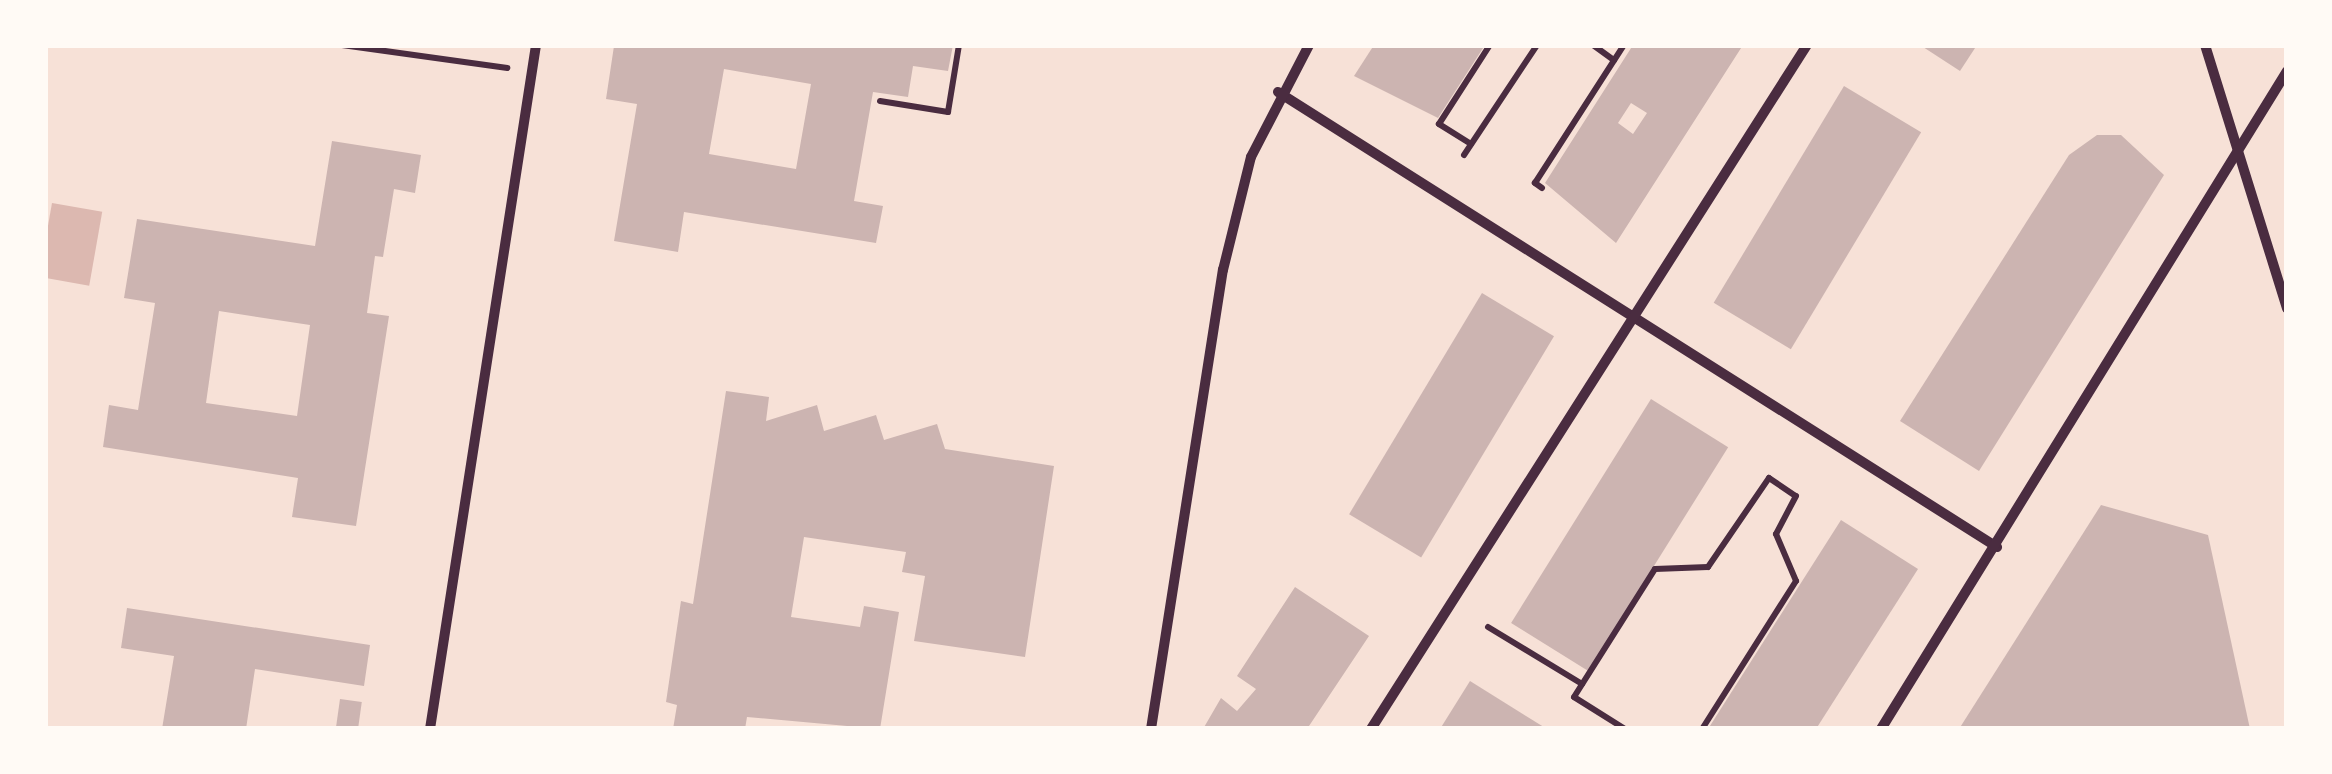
<!DOCTYPE html>
<html>
<head>
<meta charset="utf-8">
<style>
  body { margin:0 }
  #map { position:relative; width:2332px; height:774px; overflow:hidden; background:#f7e1d7; font-family:Overpass,sans-serif }
  div>[style] { position:absolute }
  .water>* { inset:0; background:#dcb8b0; transform-origin:0 0 }
  .building>* { inset:0; background:#ccb4b1; transform-origin:0 0 }
  .path>* { height:6px; margin:-3px; padding:0 3px; transform-origin:3px; border-radius:3px; background:#4a2c40 }
  .minor>* { height:10px; margin:-5px; padding:0 5px; transform-origin:5px; border-radius:5px; background:#4a2c40 }
  span { translate:-50% -50%; white-space:nowrap; text-align:center; line-height:1.15; -webkit-text-stroke:8px #fffaf5; paint-order:stroke }
  .frame { position:absolute; inset:0; border:48px solid #fffaf5; pointer-events:none }
</style>
</head>
<body>
<div id="map">
  <div class="water">
    <div style="left:52px;top:203px;width:51px;height:75px;rotate:10deg"></div>
  </div>
  <div class="building">
    <div style="clip-path:polygon(evenodd,651px 45px,953px 45px,948px 71px,913px 66px,908px 97px,873px 92px,854px 201px,883px 206px,876px 243px,684px 212px,678px 252px,614px 241px,637px 104px,606px 99px,614px 46px,651px 45px,724px 69px,811px 84px,796px 169px,709px 154px,724px 69px)"></div>
    <div style="clip-path:polygon(1374px 45px,1485px 45px,1438px 118px,1354px 76px)"></div>
    <div style="clip-path:polygon(evenodd,1633px 45px,1743px 45px,1616px 243px,1545px 183px,1633px 45px,1631px 103px,1647px 113px,1633px 134px,1618px 123px,1631px 103px)"></div>
    <div style="clip-path:polygon(1920px 45px,1977px 45px,1960px 71px)"></div>
    <div style="left:1844px;top:86px;width:90px;height:253px;rotate:31deg"></div>
    <div style="clip-path:polygon(2097px 135px,2121px 135px,2164px 175px,1979px 471px,1900px 421px,2069px 155px)"></div>
    <div style="clip-path:polygon(evenodd,332px 141px,421px 155px,415px 193px,394px 189px,383px 257px,375px 256px,367px 313px,389px 316px,356px 526px,292px 517px,298px 478px,103px 447px,109px 405px,138px 410px,155px 303px,124px 298px,137px 219px,315px 246px,332px 141px,219px 311px,310px 325px,297px 416px,206px 403px,219px 311px)"></div>
    <div style="left:1482px;top:293px;width:84px;height:258px;rotate:31deg"></div>
    <div style="clip-path:polygon(726px 391px,769px 397px,766px 421px,817px 405px,824px 431px,876px 415px,884px 440px,937px 424px,945px 449px,1054px 466px,1025px 657px,914px 641px,925px 576px,902px 572px,906px 552px,804px 537px,791px 617px,860px 627px,864px 606px,899px 612px,880px 729px,747px 717px,745px 729px,673px 729px,677px 705px,666px 702px,681px 601px,693px 604px)"></div>
    <div style="left:1651px;top:399px;width:91px;height:264px;rotate:32deg"></div>
    <div style="clip-path:polygon(2101px 505px,2208px 535px,2250px 729px,1959px 729px)"></div>
    <div style="clip-path:polygon(1841px 520px,1918px 569px,1816px 729px,1708px 729px)"></div>
    <div style="clip-path:polygon(1295px 587px,1369px 636px,1307px 729px,1203px 729px,1221px 698px,1237px 711px,1256px 689px,1237px 676px)"></div>
    <div style="clip-path:polygon(127px 608px,370px 645px,364px 686px,255px 669px,246px 729px,162px 729px,174px 656px,121px 648px)"></div>
    <div style="clip-path:polygon(1470px 681px,1547px 729px,1440px 729px)"></div>
    <div style="left:340px;top:699px;width:22px;height:30px;rotate:8deg"></div>
  </div>
  <div class="path">
    <div style="left:342px;top:45px;width:167px;rotate:7.9deg"></div>
    <div style="left:1593px;top:45px;width:26px;rotate:36deg"></div>
    <div style="left:880px;top:101px;width:69px;rotate:9.2deg"></div>
    <div style="left:948px;top:112px;width:68px;rotate:-80.7deg"></div>
    <div style="left:1471px;top:144px;width:38px;rotate:-148deg"></div>
    <div style="left:1439px;top:124px;width:94px;rotate:-57.2deg"></div>
    <div style="left:1464px;top:155px;width:132px;rotate:-56.4deg"></div>
    <div style="left:1542px;top:188px;width:9px;rotate:-144deg"></div>
    <div style="left:1535px;top:183px;width:164px;rotate:-57.2deg"></div>
    <div style="left:1488px;top:627px;width:110px;rotate:31.2deg"></div>
    <div style="left:1625px;top:729px;width:60px;rotate:-147.9deg"></div>
    <div style="left:1574px;top:697px;width:151px;rotate:-57.7deg"></div>
    <div style="left:1655px;top:569px;width:53px;rotate:-2.2deg"></div>
    <div style="left:1708px;top:567px;width:108px;rotate:-55.6deg"></div>
    <div style="left:1769px;top:478px;width:32px;rotate:34deg"></div>
    <div style="left:1796px;top:496px;width:43px;rotate:117.8deg"></div>
    <div style="left:1776px;top:534px;width:51px;rotate:66.9deg"></div>
    <div style="left:1796px;top:581px;width:175px;rotate:122.4deg"></div>
  </div>
  <div class="minor">
    <div style="left:2205px;top:45px;width:276px;rotate:72.7deg"></div>
    <div style="left:1278px;top:92px;width:851px;rotate:32.33deg"></div>
    <div style="left:430px;top:729px;width:692px;rotate:-81.19deg"></div>
    <div style="left:1151px;top:729px;width:465px;rotate:-81.1deg"></div>
    <div style="left:1223px;top:270px;width:116px;rotate:-76.1deg"></div>
    <div style="left:1251px;top:157px;width:126px;rotate:-62.6deg"></div>
    <div style="left:1371px;top:729px;width:811px;rotate:-57.49deg"></div>
    <div style="left:1881px;top:729px;width:773px;rotate:-58.32deg"></div>
  </div>
  <div class="frame"></div>
</div>
</body>
</html>
